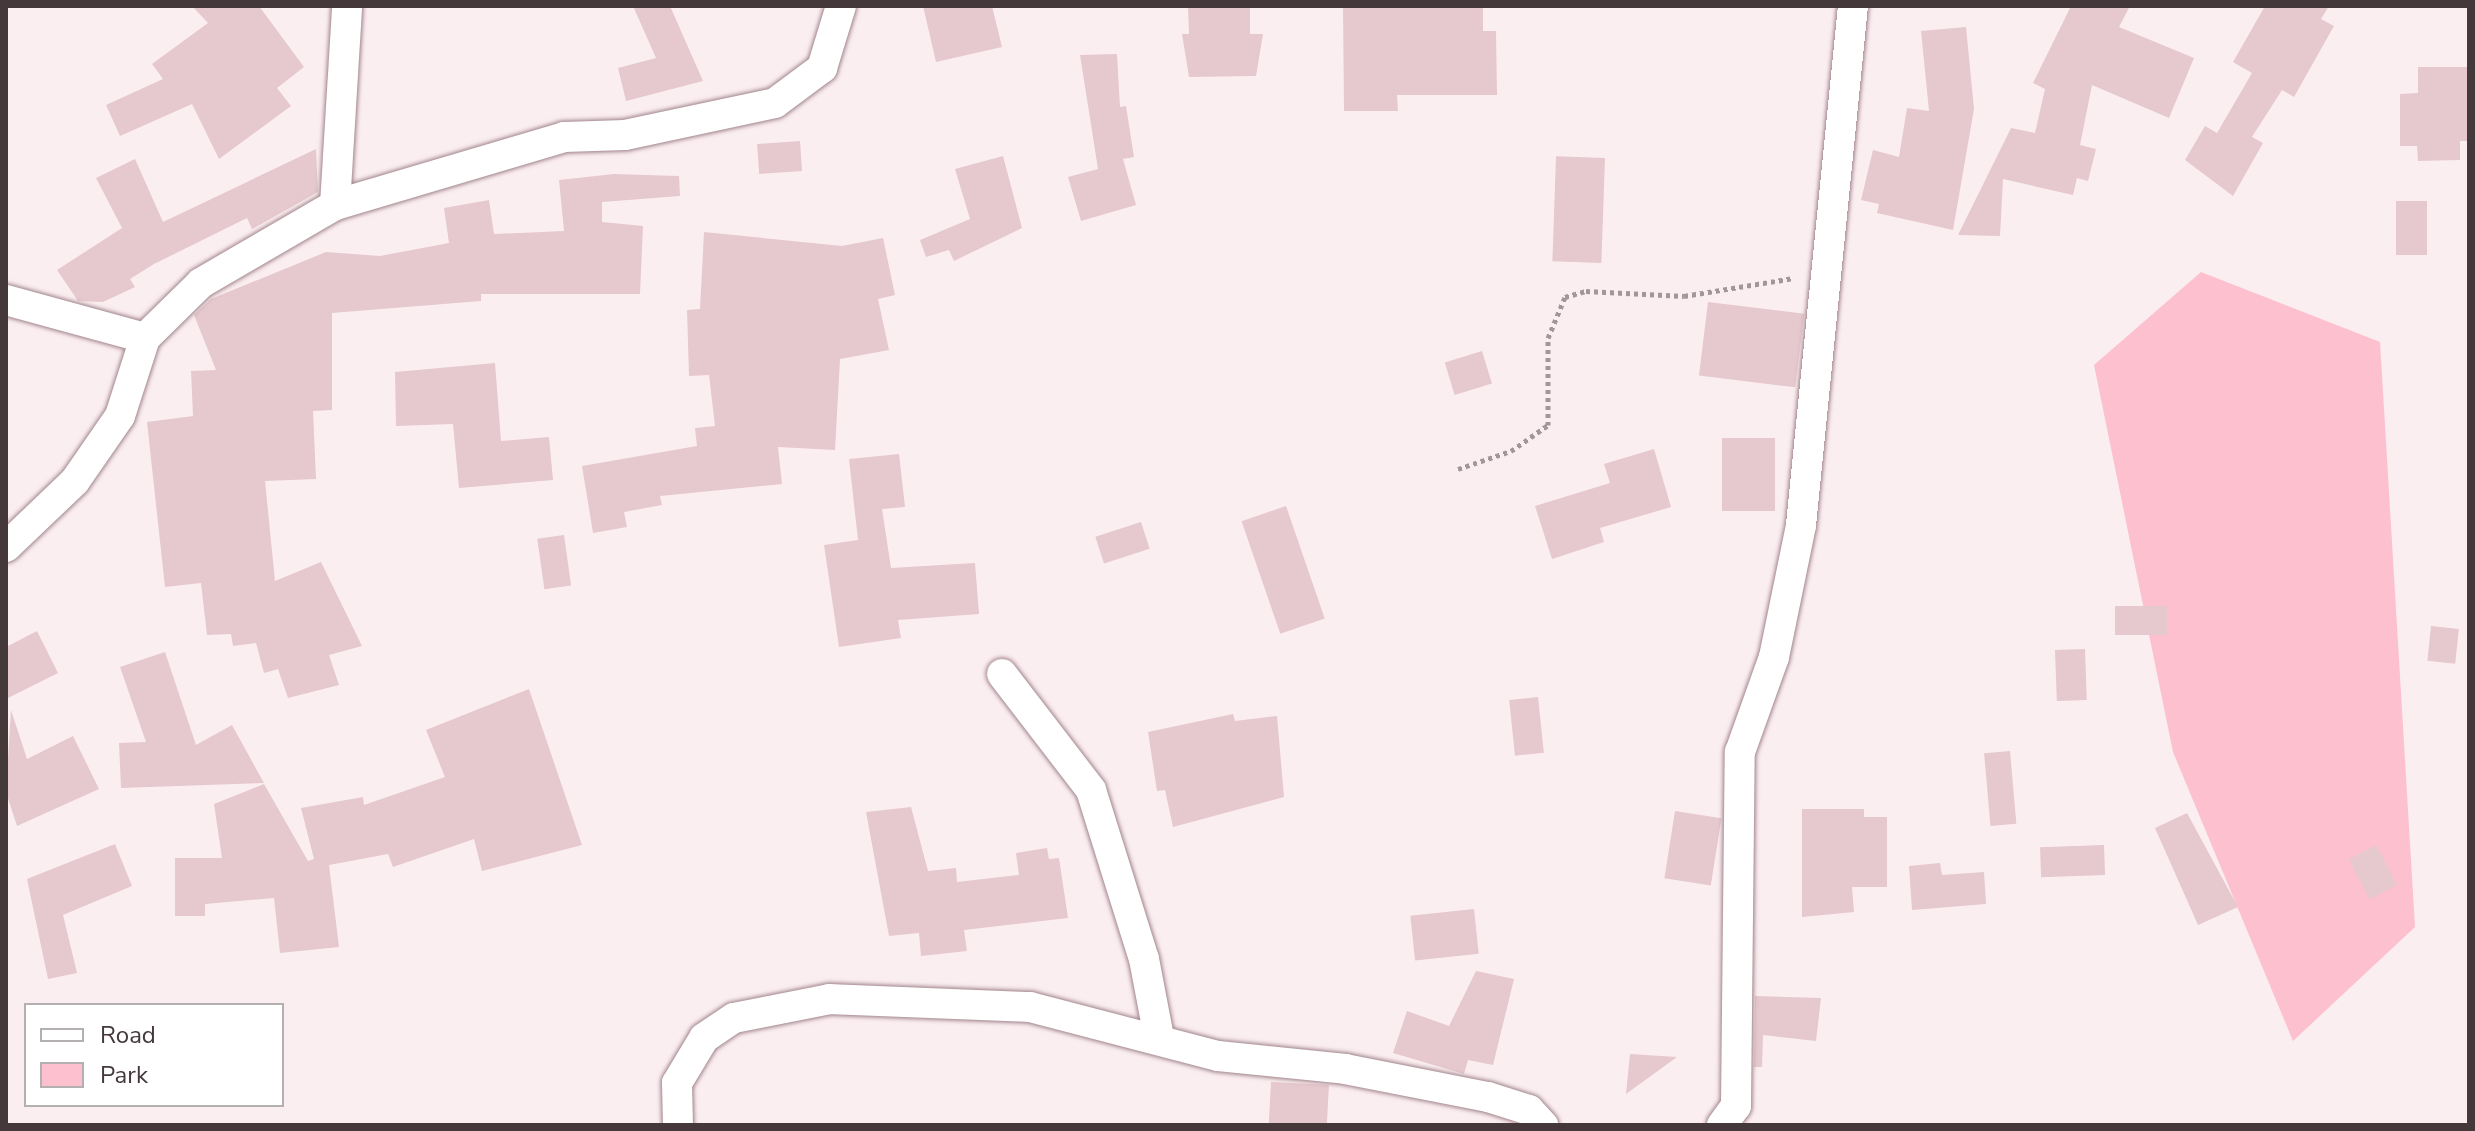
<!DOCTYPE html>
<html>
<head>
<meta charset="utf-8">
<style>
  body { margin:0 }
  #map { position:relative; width:2475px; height:1131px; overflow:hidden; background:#fbeef1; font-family:"Nunito Sans",sans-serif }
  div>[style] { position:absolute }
  .green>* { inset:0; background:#fdc0cf }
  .building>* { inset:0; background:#e6c8cf; transform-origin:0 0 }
  .path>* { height:5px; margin-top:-2.5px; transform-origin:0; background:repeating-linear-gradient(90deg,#a39699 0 4px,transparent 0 8px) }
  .roads { filter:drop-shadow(0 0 2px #a1858c) drop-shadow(0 0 2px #a1858c) }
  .minor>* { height:30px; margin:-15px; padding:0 15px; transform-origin:15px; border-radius:15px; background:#fff }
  span { translate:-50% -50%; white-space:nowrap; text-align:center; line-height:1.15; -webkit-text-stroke:8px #fff; paint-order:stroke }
  .frame { position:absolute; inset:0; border:8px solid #44383b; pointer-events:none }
  .legend { position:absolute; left:24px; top:1003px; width:260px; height:104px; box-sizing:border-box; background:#fff; border:2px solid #b4afb1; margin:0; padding:10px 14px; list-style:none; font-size:24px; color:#44383b }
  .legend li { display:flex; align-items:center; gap:16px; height:40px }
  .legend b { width:40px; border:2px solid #b4afb1 }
</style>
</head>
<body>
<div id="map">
  <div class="green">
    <div style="clip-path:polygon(2201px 272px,2380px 342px,2415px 927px,2293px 1041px,2173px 752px,2094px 365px)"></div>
  </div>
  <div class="building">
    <div style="clip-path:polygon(192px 6px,259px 6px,304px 67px,277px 88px,291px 106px,219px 159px,192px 104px,120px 136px,106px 105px,163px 79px,152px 64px,208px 23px)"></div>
    <div style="clip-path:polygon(633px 6px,670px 6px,703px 81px,626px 101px,618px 68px,656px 58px)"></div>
    <div style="clip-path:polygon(923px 6px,992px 6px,1002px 47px,936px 62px)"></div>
    <div style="clip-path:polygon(1188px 6px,1250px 6px,1250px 34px,1263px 34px,1256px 76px,1189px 77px,1182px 34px,1189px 34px)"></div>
    <div style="clip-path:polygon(1343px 6px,1483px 6px,1483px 31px,1496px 31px,1497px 95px,1397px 95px,1398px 111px,1344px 111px)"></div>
    <div style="clip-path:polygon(2071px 6px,2130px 6px,2119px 27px,2194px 58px,2169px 118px,2092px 85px,2080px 145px,2096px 149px,2088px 181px,2077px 178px,2073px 195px,2003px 179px,2000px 236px,1958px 235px,2011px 128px,2035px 133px,2045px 89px,2033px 83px)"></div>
    <div style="clip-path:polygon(2265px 6px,2329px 6px,2321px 19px,2334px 26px,2294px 97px,2282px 90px,2252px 137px,2263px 143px,2233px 196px,2185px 160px,2205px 126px,2217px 133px,2252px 73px,2233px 62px)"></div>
    <div style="clip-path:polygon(1966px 27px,1974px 109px,1953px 230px,1877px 213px,1879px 204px,1861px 200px,1873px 150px,1899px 157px,1907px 108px,1929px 111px,1921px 31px)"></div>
    <div style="clip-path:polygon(1117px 54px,1120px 107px,1126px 106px,1134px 157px,1123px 159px,1136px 205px,1081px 221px,1068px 177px,1098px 169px,1080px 55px)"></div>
    <div style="clip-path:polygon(2418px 67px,2467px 67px,2469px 141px,2460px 141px,2460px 160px,2418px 161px,2417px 146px,2400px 146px,2400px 94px,2418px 93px)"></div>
    <div style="left:800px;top:141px;width:30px;height:43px;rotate:86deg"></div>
    <div style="clip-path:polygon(316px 149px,318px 192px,252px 229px,247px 218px,154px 264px,130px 279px,135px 287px,103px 302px,78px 301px,57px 270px,122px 228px,96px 178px,135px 159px,163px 222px)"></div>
    <div style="clip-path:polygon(1003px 156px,1022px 228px,954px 261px,949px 250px,926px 257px,920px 240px,970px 219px,955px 169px)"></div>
    <div style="left:1605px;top:158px;width:105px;height:49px;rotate:92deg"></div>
    <div style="clip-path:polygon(614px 174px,679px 176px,680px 196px,602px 202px,602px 222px,643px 226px,640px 294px,481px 294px,481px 301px,332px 313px,332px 410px,313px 411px,316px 479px,265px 481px,275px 581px,321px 562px,362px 646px,329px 655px,339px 685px,288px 698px,278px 669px,264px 673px,256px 643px,233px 646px,231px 634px,207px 635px,201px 583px,165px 587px,147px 422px,193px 416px,191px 371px,216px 370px,194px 315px,211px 299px,326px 252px,380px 256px,449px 243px,444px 208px,489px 200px,494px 234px,564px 231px,559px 180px)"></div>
    <div style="left:2396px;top:201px;width:31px;height:54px"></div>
    <div style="clip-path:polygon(704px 232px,842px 246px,883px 238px,895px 295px,878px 299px,889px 350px,840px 359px,835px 450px,778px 447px,782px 484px,660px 496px,662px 505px,624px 512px,627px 527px,593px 533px,582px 466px,697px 446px,695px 428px,715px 426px,709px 375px,689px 376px,687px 310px,700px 309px)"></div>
    <div style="left:1708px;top:302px;width:97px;height:74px;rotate:7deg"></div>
    <div style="left:1482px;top:351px;width:34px;height:39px;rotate:73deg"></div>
    <div style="clip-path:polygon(495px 363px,501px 441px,549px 437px,553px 480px,459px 488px,453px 424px,396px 426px,395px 372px)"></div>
    <div style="left:1722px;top:438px;width:53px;height:73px"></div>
    <div style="clip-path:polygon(1654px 449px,1671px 507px,1600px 528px,1604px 542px,1552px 559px,1535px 506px,1610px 483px,1604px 464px)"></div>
    <div style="clip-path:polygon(899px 454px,905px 507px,882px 509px,891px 568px,975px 563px,979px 614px,898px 620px,901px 638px,839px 647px,824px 545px,858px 540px,849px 459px)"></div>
    <div style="left:1286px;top:506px;width:119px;height:47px;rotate:71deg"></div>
    <div style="left:1141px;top:522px;width:28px;height:48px;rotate:72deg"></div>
    <div style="left:564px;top:535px;width:51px;height:27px;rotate:82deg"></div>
    <div style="left:2115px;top:606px;width:52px;height:29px"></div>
    <div style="left:2431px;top:626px;width:28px;height:35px;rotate:6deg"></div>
    <div style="clip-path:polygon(37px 631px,58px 673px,6px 699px,6px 647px)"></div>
    <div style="left:2085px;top:649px;width:51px;height:30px;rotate:88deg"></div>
    <div style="clip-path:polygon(165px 652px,196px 745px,232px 725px,264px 783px,121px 788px,119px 743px,146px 742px,120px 667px)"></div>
    <div style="clip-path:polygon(529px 689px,582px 845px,482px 871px,474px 839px,393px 867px,388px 854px,329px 865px,339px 947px,280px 953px,274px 898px,205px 904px,205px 916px,175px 916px,175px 858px,222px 858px,214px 804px,264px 784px,308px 861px,314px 859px,301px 808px,363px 797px,364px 805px,445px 777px,426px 730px)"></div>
    <div style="left:1538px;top:697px;width:56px;height:29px;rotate:84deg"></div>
    <div style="clip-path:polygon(11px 710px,27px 759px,73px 736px,99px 789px,17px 826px,6px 792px)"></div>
    <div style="clip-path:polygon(1233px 714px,1235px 721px,1277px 716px,1284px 797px,1173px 827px,1165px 790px,1157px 791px,1148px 732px)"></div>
    <div style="left:2010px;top:751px;width:73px;height:26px;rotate:85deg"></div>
    <div style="clip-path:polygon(911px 807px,928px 871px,956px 868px,957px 882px,1019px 875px,1016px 853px,1047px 848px,1049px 859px,1059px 858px,1068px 918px,964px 930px,967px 951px,921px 956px,919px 933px,889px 936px,866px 812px)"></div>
    <div style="clip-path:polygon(1802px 809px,1864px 809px,1864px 817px,1887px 817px,1887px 887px,1852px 887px,1854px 912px,1802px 917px)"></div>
    <div style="left:1675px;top:811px;width:47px;height:68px;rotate:9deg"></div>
    <div style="clip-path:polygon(2187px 813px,2238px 907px,2198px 925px,2155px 828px)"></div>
    <div style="clip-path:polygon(115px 844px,132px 886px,63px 915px,77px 973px,48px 979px,27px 879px)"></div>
    <div style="left:2104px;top:845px;width:30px;height:64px;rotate:88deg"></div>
    <div style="left:2376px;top:845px;width:45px;height:31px;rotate:62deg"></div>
    <div style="clip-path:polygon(1940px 863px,1942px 875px,1984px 872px,1986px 904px,1912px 910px,1909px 866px)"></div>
    <div style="left:1474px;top:909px;width:45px;height:64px;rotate:84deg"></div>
    <div style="clip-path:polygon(1476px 971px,1514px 979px,1493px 1065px,1468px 1060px,1464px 1074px,1393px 1053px,1407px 1011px,1449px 1026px)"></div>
    <div style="clip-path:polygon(1755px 996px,1821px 998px,1816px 1041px,1763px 1035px,1762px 1067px,1754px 1067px)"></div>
    <div style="clip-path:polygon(1630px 1054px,1677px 1057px,1626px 1094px)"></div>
    <div style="left:1271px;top:1082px;width:58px;height:43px;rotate:3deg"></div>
  </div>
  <div class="path">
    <div style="left:1458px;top:469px;width:56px;rotate:-18.8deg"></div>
    <div style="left:1511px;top:451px;width:45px;rotate:-35.1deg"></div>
    <div style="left:1548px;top:425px;width:87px;rotate:-90deg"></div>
    <div style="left:1548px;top:338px;width:44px;rotate:-67.5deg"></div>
    <div style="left:1565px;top:297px;width:22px;rotate:-16deg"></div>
    <div style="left:1586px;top:291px;width:98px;rotate:2.9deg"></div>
    <div style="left:1684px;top:296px;width:111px;rotate:-9.3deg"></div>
  </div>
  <div class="roads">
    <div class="minor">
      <div style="left:335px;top:205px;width:199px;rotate:-86.5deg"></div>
      <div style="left:6px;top:300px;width:144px;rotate:15.3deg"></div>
      <div style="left:6px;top:547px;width:95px;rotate:-43.7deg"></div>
      <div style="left:75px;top:481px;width:79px;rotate:-55.3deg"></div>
      <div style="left:120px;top:416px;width:82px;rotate:-72.2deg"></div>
      <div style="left:145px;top:338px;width:78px;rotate:-44.5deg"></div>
      <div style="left:201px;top:283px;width:155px;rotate:-30.2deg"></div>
      <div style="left:335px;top:205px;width:239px;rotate:-16.5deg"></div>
      <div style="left:564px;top:137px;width:61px;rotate:-1.9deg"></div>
      <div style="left:625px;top:135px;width:153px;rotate:-12deg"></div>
      <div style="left:775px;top:103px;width:59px;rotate:-36.7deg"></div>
      <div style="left:822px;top:68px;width:65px;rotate:-73deg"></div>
      <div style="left:1002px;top:674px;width:146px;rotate:52.5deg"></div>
      <div style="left:1091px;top:790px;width:177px;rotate:72.6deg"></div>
      <div style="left:1144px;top:959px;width:80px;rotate:79.2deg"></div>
      <div style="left:678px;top:1125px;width:42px;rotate:-91.4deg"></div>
      <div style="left:677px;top:1083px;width:52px;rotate:-59deg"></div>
      <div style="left:704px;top:1038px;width:36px;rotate:-34deg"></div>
      <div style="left:734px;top:1018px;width:98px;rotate:-11.2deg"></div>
      <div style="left:830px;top:999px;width:200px;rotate:2.3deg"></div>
      <div style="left:1030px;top:1007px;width:194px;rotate:14.6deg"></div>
      <div style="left:1218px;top:1056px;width:128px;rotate:5.8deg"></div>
      <div style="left:1345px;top:1069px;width:146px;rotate:11.1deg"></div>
      <div style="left:1488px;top:1097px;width:43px;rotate:17.6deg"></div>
      <div style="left:1529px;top:1110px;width:21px;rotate:47deg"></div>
      <div style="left:1722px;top:1125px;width:24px;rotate:-54deg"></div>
      <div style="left:1736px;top:1106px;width:354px;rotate:-89.4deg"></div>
      <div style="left:1740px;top:752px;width:101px;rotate:-70.3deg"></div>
      <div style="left:1774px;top:657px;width:135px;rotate:-78.4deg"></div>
      <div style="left:1801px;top:525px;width:522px;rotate:-84.28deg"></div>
    </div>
  </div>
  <div class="frame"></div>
  <ul class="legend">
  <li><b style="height:10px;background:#fff"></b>Road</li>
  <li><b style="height:22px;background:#fdc0cf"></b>Park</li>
  </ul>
</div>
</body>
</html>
